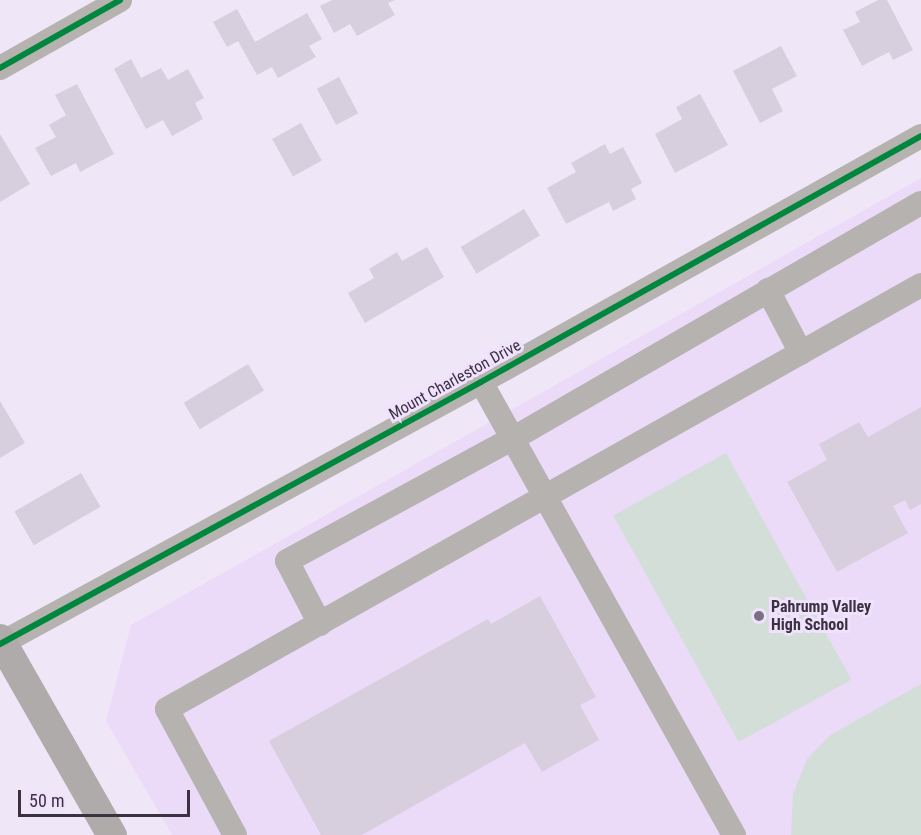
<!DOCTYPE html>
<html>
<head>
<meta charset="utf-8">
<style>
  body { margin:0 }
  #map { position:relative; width:921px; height:835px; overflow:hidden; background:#efe7f7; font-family:"Roboto Condensed",sans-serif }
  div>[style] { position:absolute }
  .built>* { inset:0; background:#ebdbf9 }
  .green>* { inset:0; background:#d4ded9; transform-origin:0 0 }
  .building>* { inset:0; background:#d7cfde; transform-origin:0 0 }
  .minor>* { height:24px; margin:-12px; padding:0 12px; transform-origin:12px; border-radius:12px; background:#b6b2b0 }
  .major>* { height:30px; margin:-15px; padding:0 15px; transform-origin:15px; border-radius:15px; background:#afabaa }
  .cycleway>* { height:6px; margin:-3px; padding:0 3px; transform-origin:3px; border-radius:3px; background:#00873e }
  .dots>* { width:16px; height:16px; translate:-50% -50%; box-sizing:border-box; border:3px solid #f0e1fd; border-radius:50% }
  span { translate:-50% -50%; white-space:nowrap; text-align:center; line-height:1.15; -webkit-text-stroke:6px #f0e1fd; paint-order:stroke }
  .street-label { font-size:16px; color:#3a3240 }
  .poi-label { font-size:16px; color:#3a3240; font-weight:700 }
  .left { translate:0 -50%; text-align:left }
  .scale { position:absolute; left:18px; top:790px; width:172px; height:27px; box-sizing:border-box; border:3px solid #3a3240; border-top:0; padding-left:8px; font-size:18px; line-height:21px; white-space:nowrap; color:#3a3240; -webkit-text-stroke:4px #f0e1fd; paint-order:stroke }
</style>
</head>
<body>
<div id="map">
  <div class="built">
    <div style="clip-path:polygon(921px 178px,921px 835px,172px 835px,106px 721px,131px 625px)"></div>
  </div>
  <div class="green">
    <div style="left:726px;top:453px;width:259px;height:129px;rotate:61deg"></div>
    <div style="clip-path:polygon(921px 684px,921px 835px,791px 835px,793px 794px,807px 759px,830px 735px)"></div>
  </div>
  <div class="building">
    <div style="clip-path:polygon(332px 0,395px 0,388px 3px,395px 15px,357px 36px,350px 24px,334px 33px,320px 6px)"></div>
    <div style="clip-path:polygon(878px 0,887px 0,913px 50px,893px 60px,889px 52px,862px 66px,843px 30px,860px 22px,855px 12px)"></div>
    <div style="clip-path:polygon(237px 9px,255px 42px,307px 13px,322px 39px,309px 46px,316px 57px,278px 78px,272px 67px,257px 75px,238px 41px,227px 47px,213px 22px)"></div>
    <div style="clip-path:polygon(781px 46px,797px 76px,772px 89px,783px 111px,760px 123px,733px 71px)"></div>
    <div style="clip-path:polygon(131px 59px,141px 78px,161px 68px,168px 80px,188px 69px,204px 98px,195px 103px,203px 119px,172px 136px,163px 120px,146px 129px,114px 69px)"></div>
    <div style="left:339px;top:77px;width:41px;height:25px;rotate:62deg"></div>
    <div style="clip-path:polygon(77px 84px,114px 154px,80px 172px,76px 163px,51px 176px,35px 148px,56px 137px,49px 125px,66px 115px,55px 95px)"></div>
    <div style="clip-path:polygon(700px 94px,728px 145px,675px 173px,655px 134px,682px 119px,676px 107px)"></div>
    <div style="left:301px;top:123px;width:43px;height:33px;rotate:61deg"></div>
    <div style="clip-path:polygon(0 134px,30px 184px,0 202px)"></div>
    <div style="clip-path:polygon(605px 144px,610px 154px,623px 147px,642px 183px,631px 189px,636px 199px,613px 211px,609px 202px,566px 224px,547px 188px,576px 172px,571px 163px)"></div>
    <div style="left:524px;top:209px;width:31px;height:74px;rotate:59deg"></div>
    <div style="clip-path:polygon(427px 247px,444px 277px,365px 323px,348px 293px,374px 278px,369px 269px,397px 252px,402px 261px)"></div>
    <div style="left:248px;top:364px;width:31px;height:75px;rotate:59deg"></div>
    <div style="clip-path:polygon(0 401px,25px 443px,0 458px)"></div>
    <div style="clip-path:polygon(921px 407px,921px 504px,910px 510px,905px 500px,893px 506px,908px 533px,837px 572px,787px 482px,827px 460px,819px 444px,859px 422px,868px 437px)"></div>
    <div style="left:81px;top:473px;width:39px;height:77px;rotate:60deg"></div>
    <div style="clip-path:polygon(540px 596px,596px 697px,580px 705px,599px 740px,542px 772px,525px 743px,362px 835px,321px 835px,269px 741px,488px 619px,491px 624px)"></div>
  </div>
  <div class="minor">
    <div style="left:0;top:68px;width:138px;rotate:-29.5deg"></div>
    <div style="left:768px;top:290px;width:71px;rotate:62.4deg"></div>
    <div style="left:481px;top:382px;width:519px;rotate:60.82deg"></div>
    <div style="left:320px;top:624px;width:71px;rotate:-117.6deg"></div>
    <div style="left:287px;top:561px;width:256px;rotate:-28.5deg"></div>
    <div style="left:512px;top:439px;width:472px;rotate:-30deg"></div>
    <div style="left:0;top:644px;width:548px;rotate:-28.58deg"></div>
    <div style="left:481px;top:382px;width:504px;rotate:-29.21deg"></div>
    <div style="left:235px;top:835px;width:143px;rotate:-118.4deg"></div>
    <div style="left:167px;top:709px;width:865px;rotate:-29.35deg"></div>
  </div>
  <div class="major">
    <div style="left:0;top:639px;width:226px;rotate:60.3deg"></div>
  </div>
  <div class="cycleway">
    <div style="left:0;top:68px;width:138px;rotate:-29.5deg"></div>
    <div style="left:0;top:644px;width:548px;rotate:-28.58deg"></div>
    <div style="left:481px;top:382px;width:504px;rotate:-29.21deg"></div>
  </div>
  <div class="dots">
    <div style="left:759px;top:616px;background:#797180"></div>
  </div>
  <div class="street-label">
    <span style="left:455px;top:380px;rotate:-29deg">Mount Charleston Drive</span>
  </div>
  <div class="poi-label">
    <span class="left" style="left:771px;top:616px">Pahrump Valley<br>High School</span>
  </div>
  <div class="scale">50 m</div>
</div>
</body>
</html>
